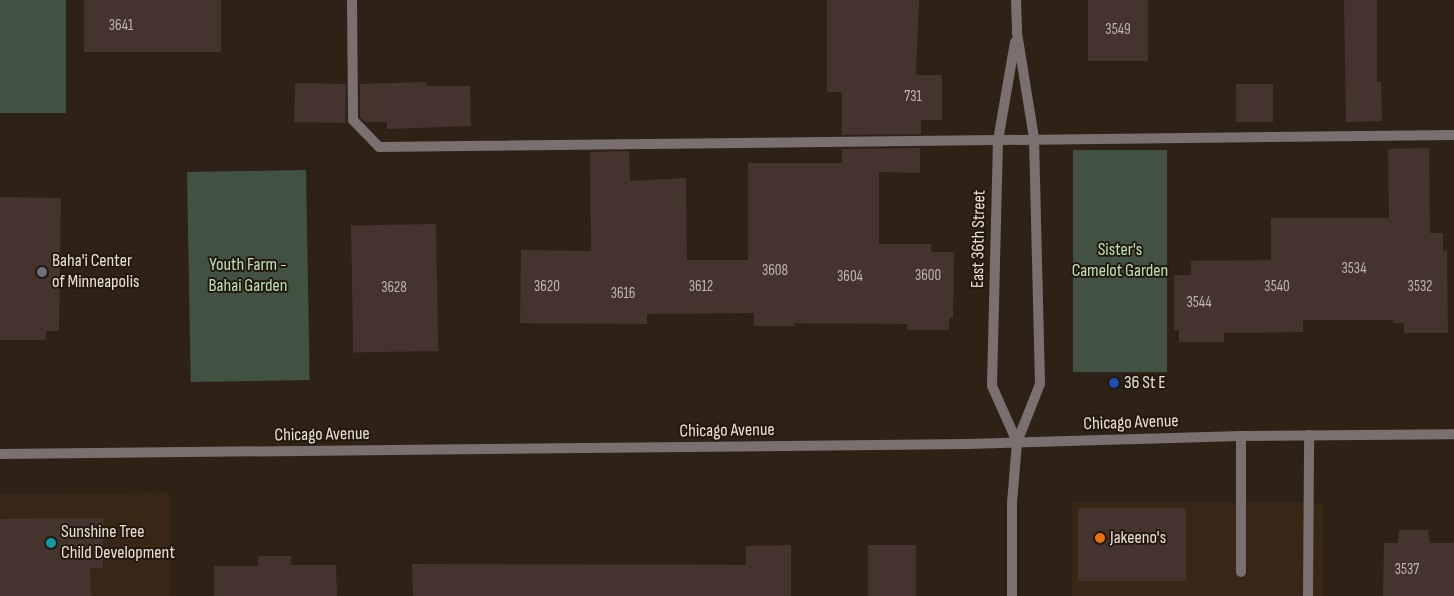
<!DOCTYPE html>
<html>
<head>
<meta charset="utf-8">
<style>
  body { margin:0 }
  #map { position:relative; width:1454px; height:596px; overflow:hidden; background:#2e2216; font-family:"Sofia Sans Condensed",sans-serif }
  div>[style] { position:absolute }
  .built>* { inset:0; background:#382716; transform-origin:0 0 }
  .green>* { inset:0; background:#415242; transform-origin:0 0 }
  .building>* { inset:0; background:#45332d; transform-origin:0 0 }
  .service>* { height:10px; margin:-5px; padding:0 5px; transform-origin:5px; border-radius:5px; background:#7a706f }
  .minor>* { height:10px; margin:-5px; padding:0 5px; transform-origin:5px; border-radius:5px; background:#7a706f }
  .tertiary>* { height:10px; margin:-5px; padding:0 5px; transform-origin:5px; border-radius:5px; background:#7a706f }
  .dots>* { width:14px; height:14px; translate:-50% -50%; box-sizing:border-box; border:2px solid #24180d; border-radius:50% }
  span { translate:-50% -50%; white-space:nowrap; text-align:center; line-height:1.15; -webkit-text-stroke:4px #24180d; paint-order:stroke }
  .number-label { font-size:15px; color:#c1b6af }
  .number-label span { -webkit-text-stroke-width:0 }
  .street-label { font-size:18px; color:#eae2da }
  .park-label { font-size:18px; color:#b9e3ba }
  .poi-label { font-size:18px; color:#eae2da }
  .left { translate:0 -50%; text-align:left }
</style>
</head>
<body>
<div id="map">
  <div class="built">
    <div style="left:169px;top:492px;width:104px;height:169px;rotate:89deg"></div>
    <div style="left:1323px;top:503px;width:93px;height:251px;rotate:90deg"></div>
  </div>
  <div class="green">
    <div style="left:0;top:0;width:66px;height:113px"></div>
    <div style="left:1073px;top:150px;width:94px;height:222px"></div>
    <div style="left:306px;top:170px;width:210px;height:119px;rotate:89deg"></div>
  </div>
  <div class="building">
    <div style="left:84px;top:0;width:137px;height:52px"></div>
    <div style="clip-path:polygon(827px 0,919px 0,916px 75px,942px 75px,942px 120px,921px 120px,921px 134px,842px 135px,842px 92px,827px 92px)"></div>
    <div style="left:1088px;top:0;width:60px;height:61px"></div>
    <div style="clip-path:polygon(1344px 0,1377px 0,1377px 82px,1381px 82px,1382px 121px,1346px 122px)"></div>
    <div style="clip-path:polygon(426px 82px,426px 86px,470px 86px,471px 126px,387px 129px,387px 122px,365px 122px,360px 117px,360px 84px)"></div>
    <div style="left:295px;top:83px;width:51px;height:39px;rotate:1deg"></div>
    <div style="left:1236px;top:84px;width:37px;height:38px"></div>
    <div style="clip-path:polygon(920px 148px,920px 173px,879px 172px,879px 244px,931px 244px,931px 252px,954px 252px,953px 318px,949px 318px,949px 330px,907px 330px,907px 324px,794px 323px,795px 326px,754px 326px,754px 313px,647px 314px,647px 324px,520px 323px,521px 250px,591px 251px,590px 152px,629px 151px,630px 181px,686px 178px,687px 260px,748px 260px,748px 163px,842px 163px,842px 149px)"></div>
    <div style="clip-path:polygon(1429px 148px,1430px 233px,1443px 233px,1443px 251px,1447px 251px,1448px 333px,1404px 333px,1404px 323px,1393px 323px,1393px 320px,1303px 320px,1303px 332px,1224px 333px,1224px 342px,1179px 342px,1179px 330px,1174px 330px,1174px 275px,1191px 275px,1191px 261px,1271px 260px,1271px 218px,1389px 218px,1388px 149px)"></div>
    <div style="clip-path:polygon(0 197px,61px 198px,59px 331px,46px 331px,46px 340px,0 340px)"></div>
    <div style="left:436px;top:224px;width:127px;height:85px;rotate:89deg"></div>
    <div style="left:1186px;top:508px;width:73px;height:108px;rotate:90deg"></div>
    <div style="clip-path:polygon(103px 518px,103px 568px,90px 568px,91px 596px,0 596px,0 519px)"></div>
    <div style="clip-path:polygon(1399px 530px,1428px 530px,1430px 543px,1454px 543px,1454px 596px,1383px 596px,1384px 543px,1398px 543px)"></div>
    <div style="clip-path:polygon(791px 545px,791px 596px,413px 596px,412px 564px,746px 565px,746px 546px)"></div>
    <div style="left:868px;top:545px;width:48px;height:51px"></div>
    <div style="clip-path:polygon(258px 556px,291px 556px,291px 565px,336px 565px,337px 596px,214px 596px,214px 566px,258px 566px)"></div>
  </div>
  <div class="service">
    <div style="left:352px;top:0;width:120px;rotate:89.5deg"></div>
    <div style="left:353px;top:120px;width:37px;rotate:46deg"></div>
    <div style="left:379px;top:147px;width:1075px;rotate:-0.64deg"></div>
    <div style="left:1241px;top:436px;width:136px;rotate:90deg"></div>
    <div style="left:1308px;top:596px;width:161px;rotate:-89.6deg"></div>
  </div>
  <div class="minor">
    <div style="left:1012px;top:596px;width:93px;rotate:-90deg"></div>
    <div style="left:1012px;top:503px;width:61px;rotate:-85.3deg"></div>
  </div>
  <div class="tertiary">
    <div style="left:1016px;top:0;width:33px;rotate:88deg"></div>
    <div style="left:1017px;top:33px;width:106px;rotate:80.8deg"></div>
    <div style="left:1034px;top:138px;width:246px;rotate:88.6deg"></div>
    <div style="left:1040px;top:384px;width:62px;rotate:111.6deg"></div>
    <div style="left:1015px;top:42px;width:99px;rotate:99.8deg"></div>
    <div style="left:998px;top:140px;width:246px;rotate:91.4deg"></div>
    <div style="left:992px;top:386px;width:61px;rotate:65.9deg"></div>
    <div style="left:0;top:454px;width:968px;rotate:-0.59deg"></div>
    <div style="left:968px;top:444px;width:273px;rotate:-1.7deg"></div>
    <div style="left:1241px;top:436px;width:213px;rotate:-0.5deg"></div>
  </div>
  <div class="dots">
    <div style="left:42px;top:272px;background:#6b7280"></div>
    <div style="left:1114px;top:383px;background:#1a4fb4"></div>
    <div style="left:1100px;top:538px;background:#e8710a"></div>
    <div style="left:51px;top:543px;background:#0f9aa8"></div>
  </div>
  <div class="number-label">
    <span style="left:121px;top:26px">3641</span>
    <span style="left:1118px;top:30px">3549</span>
    <span style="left:913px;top:97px">731</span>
    <span style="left:1354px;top:269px">3534</span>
    <span style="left:775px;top:271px">3608</span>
    <span style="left:928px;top:276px">3600</span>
    <span style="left:850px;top:277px">3604</span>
    <span style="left:547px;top:287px">3620</span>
    <span style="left:701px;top:287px">3612</span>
    <span style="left:1277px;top:287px">3540</span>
    <span style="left:1420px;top:287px">3532</span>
    <span style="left:394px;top:288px">3628</span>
    <span style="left:623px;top:294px">3616</span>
    <span style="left:1199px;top:303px">3544</span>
    <span style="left:1407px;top:570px">3537</span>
  </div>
  <div class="street-label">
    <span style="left:979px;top:239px;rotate:-89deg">East 36th Street</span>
    <span style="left:1131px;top:423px;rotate:-2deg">Chicago Avenue</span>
    <span style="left:727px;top:431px;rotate:-1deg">Chicago Avenue</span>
    <span style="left:322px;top:435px;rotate:-1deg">Chicago Avenue</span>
  </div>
  <div class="park-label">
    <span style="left:1120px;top:261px">Sister's<br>Camelot Garden</span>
    <span style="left:248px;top:276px">Youth Farm -<br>Bahai Garden</span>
  </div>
  <div class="poi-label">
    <span class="left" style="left:52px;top:272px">Baha'i Center<br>of Minneapolis</span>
    <span class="left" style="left:1124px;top:383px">36 St E</span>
    <span class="left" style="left:61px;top:543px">Sunshine Tree<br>Child Development</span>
    <span class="left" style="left:1110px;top:538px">Jakeeno's</span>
  </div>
</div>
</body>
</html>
